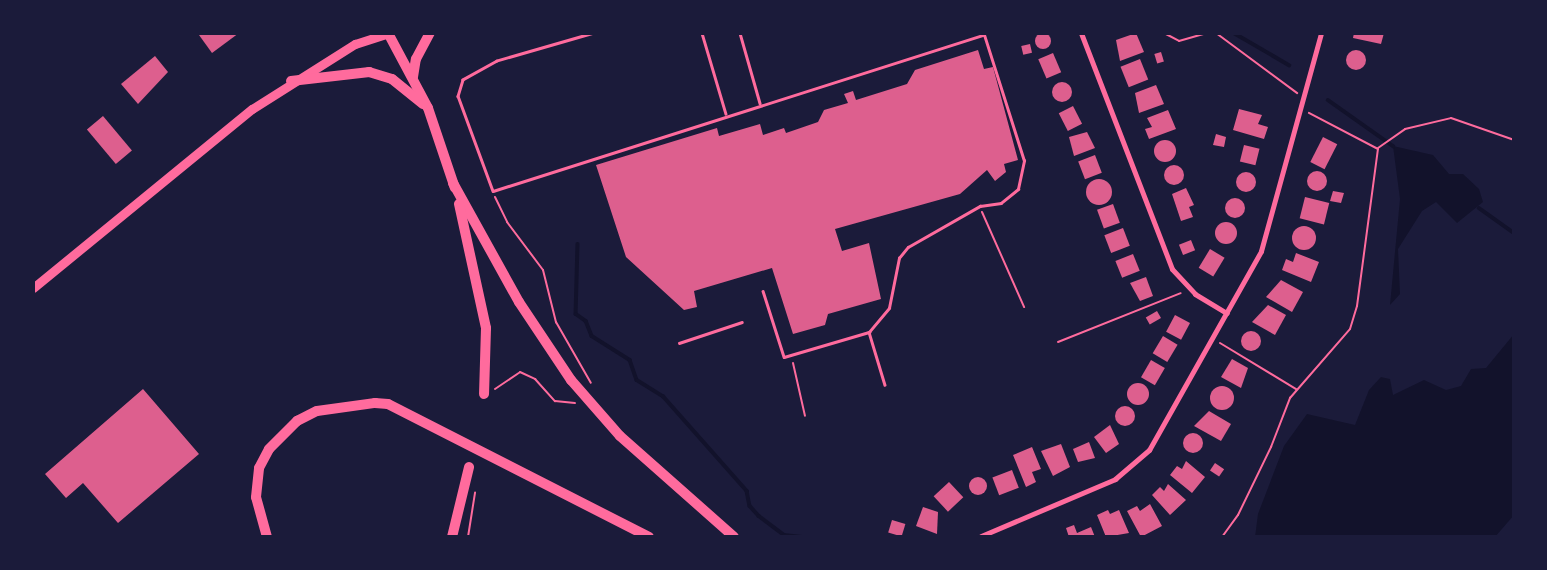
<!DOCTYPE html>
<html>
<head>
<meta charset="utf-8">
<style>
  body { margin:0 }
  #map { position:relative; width:1547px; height:570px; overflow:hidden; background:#1b1b3a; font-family:"Asap Condensed",sans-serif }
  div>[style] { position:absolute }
  .water>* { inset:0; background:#12122b }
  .stream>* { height:3.5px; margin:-1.75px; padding:0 1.75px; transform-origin:1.75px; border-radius:1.75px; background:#12122b }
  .building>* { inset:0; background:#dd5f8e; transform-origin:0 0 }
  .round { border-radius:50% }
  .path>* { height:2px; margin:-1px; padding:0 1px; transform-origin:1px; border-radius:1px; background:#ff6b9d }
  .service>* { height:2.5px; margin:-1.25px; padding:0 1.25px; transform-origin:1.25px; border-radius:1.25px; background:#ff6b9d }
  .minor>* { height:5px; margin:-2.5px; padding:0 2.5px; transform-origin:2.5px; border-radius:2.5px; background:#ff6b9d }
  .primary>* { height:9px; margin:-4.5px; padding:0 4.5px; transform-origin:4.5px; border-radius:4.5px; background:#ff6b9d }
  .motorway>* { height:10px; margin:-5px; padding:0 5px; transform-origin:5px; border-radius:5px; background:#ff6b9d }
  span { translate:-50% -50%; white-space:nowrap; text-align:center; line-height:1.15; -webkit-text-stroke:5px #1b1b3a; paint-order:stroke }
  .frame { position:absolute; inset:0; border:35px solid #1b1b3a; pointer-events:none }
</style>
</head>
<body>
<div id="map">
  <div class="water">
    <div style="clip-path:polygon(1393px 146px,1433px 155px,1449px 174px,1463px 174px,1479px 189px,1483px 202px,1457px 223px,1436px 202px,1422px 211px,1398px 249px,1400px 294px,1390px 305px,1400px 199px)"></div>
    <div style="clip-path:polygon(1514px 334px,1514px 515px,1495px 537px,1255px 537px,1258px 514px,1284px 446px,1307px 414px,1355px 425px,1369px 390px,1381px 377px,1390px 379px,1393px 395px,1424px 380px,1446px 390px,1461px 386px,1471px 369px,1486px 368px)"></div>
  </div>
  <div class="stream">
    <div style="left:1182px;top:33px;width:8px"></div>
    <div style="left:1234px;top:33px;width:64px;rotate:30.2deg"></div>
    <div style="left:1328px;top:100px;width:80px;rotate:35.3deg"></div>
    <div style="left:1479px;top:208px;width:43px;rotate:35.5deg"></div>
    <div style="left:578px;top:244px;width:70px;rotate:91.6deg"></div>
    <div style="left:576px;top:314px;width:12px;rotate:35deg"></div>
    <div style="left:586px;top:321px;width:16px;rotate:68deg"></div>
    <div style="left:592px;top:336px;width:45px;rotate:32.3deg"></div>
    <div style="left:630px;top:360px;width:21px;rotate:71deg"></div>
    <div style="left:637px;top:380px;width:31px;rotate:32deg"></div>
    <div style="left:663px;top:396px;width:127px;rotate:48.5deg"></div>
    <div style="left:747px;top:491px;width:15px;rotate:79deg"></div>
    <div style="left:750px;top:506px;width:13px;rotate:48deg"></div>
    <div style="left:759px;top:516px;width:31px;rotate:37deg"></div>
    <div style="left:784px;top:535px;width:20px;rotate:6deg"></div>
  </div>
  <div class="building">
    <div class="round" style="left:1035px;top:33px;width:16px;height:16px"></div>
    <div style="clip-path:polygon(239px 33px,212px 53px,199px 35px,201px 33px)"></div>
    <div style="clip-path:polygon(1136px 33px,1144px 52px,1120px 61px,1116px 40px)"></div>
    <div style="clip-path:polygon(1354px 33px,1384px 33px,1381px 44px,1353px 38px)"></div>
    <div style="left:1030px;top:44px;width:9px;height:9px;rotate:77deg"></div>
    <div style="clip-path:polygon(978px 50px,984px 69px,993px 67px,1018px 160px,1004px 164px,1006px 172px,995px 181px,987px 170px,960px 194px,835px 229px,842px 251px,869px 243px,881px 299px,828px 314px,825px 325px,793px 334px,772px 268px,694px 291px,697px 307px,684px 310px,626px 257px,596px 165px,717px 128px,719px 136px,760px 124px,763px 135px,784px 128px,786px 133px,818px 122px,824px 110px,848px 103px,844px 94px,853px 91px,856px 100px,907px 84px,915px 70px)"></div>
    <div class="round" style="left:1346px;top:50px;width:20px;height:20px"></div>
    <div style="left:1161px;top:52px;width:10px;height:7px;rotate:73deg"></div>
    <div style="left:1053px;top:53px;width:21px;height:16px;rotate:67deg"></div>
    <div style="clip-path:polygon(155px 56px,168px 72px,138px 104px,121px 84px)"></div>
    <div style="left:1140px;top:59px;width:22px;height:21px;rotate:68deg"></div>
    <div class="round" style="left:1052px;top:82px;width:20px;height:20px"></div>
    <div style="clip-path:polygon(1156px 85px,1164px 104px,1139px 113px,1135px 93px)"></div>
    <div style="left:1073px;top:106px;width:20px;height:16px;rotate:63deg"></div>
    <div style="clip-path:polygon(1239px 109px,1262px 115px,1258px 124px,1268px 127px,1264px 139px,1233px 130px)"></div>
    <div style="clip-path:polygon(1168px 110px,1176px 129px,1149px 139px,1145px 129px,1152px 127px,1147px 118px)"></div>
    <div style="left:103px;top:116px;width:45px;height:21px;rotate:50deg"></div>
    <div style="clip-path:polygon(1087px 132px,1095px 148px,1074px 156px,1069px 137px)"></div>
    <div style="clip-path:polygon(1216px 134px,1226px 137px,1224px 147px,1213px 145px)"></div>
    <div style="left:1323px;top:137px;width:16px;height:28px;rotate:27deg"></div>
    <div class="round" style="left:1154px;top:140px;width:22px;height:22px"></div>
    <div style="left:1244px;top:145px;width:16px;height:17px;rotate:14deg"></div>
    <div style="left:1095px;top:155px;width:19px;height:18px;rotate:69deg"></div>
    <div class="round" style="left:1164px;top:165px;width:20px;height:20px"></div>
    <div class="round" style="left:1307px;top:171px;width:20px;height:20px"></div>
    <div class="round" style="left:1236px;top:172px;width:20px;height:20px"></div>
    <div class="round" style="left:1086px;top:179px;width:26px;height:26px"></div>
    <div style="clip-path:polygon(1186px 188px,1194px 205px,1189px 207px,1193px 217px,1181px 221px,1172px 194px)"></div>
    <div style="clip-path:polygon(1333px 191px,1344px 193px,1341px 203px,1330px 201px)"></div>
    <div style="left:1305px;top:197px;width:25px;height:22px;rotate:14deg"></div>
    <div class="round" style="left:1225px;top:198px;width:20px;height:20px"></div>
    <div style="left:1113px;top:204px;width:20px;height:17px;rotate:70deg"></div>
    <div class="round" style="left:1215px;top:222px;width:22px;height:22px"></div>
    <div class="round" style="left:1292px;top:226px;width:24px;height:24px"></div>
    <div style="left:1123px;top:228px;width:19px;height:20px;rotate:69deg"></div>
    <div style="left:1191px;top:240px;width:11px;height:13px;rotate:68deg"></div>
    <div style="left:1210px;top:249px;width:17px;height:22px;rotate:31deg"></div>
    <div style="clip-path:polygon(1296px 253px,1319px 262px,1311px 282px,1282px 270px,1286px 259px,1293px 262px)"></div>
    <div style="left:1133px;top:254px;width:18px;height:19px;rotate:68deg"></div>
    <div style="clip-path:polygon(1146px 277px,1153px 296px,1140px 301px,1130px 283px)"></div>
    <div style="clip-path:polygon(1281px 280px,1303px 292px,1292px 312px,1266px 297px)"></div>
    <div style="clip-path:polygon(1268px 305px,1286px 315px,1275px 335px,1252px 322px)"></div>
    <div style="left:1157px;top:311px;width:8px;height:13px;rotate:60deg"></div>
    <div style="left:1175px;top:315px;width:17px;height:19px;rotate:28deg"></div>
    <div class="round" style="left:1241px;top:331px;width:20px;height:20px"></div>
    <div style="left:1163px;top:336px;width:17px;height:20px;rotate:31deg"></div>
    <div style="clip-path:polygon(1232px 359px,1248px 368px,1241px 388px,1221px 377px)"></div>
    <div style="left:1151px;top:360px;width:16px;height:20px;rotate:30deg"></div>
    <div class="round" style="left:1127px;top:383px;width:22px;height:22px"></div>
    <div class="round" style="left:1210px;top:386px;width:24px;height:24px"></div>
    <div style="clip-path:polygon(143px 389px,199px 454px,118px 523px,83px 483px,66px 498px,45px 474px)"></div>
    <div class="round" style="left:1115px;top:406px;width:20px;height:20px"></div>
    <div style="clip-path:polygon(1209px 411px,1231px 424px,1221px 441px,1194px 426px)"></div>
    <div style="clip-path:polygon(1110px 425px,1119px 444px,1106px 453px,1094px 437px)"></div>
    <div class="round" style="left:1183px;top:433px;width:20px;height:20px"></div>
    <div style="clip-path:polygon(1089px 442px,1095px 458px,1078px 462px,1073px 449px)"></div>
    <div style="clip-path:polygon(1061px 444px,1070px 467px,1053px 476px,1041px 451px)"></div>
    <div style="clip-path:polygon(1032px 447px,1041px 469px,1032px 472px,1036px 482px,1026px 487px,1013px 455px)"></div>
    <div style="clip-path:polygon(1186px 461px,1205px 477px,1192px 493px,1170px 475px,1177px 466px,1182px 469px)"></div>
    <div style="left:1215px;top:463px;width:11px;height:9px;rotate:34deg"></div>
    <div style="left:1012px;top:470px;width:19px;height:21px;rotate:69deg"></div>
    <div class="round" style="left:969px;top:477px;width:18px;height:18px"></div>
    <div style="left:949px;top:482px;width:21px;height:21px;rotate:47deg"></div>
    <div style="clip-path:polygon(1168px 484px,1186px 500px,1170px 515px,1152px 495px,1160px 487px,1164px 491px)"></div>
    <div style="clip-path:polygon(1150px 504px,1162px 526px,1141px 537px,1127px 511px,1137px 506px,1140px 511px)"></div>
    <div style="clip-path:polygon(923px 507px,938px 512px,937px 534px,916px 526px)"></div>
    <div style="clip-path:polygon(1108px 510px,1110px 514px,1119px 510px,1129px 533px,1106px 537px,1097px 515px)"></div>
    <div style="left:892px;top:520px;width:14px;height:13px;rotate:17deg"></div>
    <div style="clip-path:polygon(1074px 525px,1077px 533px,1091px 527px,1095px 537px,1069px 537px,1066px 528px)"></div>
  </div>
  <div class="path">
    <div style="left:1164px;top:33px;width:17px;rotate:28deg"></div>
    <div style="left:1179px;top:41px;width:29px;rotate:-16deg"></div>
    <div style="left:1216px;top:33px;width:101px;rotate:36.5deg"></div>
    <div style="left:1378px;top:148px;width:33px;rotate:-35deg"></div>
    <div style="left:1405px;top:129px;width:47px;rotate:-13.4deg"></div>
    <div style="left:1451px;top:118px;width:67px;rotate:19.2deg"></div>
    <div style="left:495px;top:197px;width:28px;rotate:64deg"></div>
    <div style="left:507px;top:222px;width:60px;rotate:53.1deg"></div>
    <div style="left:543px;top:270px;width:54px;rotate:76deg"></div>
    <div style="left:556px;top:322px;width:70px;rotate:60.2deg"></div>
    <div style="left:982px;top:212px;width:104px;rotate:66.1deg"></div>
    <div style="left:1058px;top:342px;width:132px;rotate:-21.7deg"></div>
    <div style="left:1220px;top:343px;width:89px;rotate:31.2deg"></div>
    <div style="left:793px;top:363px;width:54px;rotate:77.2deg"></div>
    <div style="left:495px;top:389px;width:30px;rotate:-34deg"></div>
    <div style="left:520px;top:372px;width:17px;rotate:25deg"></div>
    <div style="left:535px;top:379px;width:30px;rotate:48deg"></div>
    <div style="left:555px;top:401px;width:20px;rotate:6deg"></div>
    <div style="left:468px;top:537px;width:45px;rotate:-81deg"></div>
    <div style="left:1222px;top:537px;width:27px;rotate:-54deg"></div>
    <div style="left:1238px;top:515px;width:76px;rotate:-64.1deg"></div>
    <div style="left:1271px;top:447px;width:53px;rotate:-68.8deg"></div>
    <div style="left:1290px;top:398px;width:91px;rotate:-49deg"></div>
    <div style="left:1350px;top:329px;width:24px;rotate:-73deg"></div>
    <div style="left:1357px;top:306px;width:158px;rotate:-82.4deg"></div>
    <div style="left:1378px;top:149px;width:78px;rotate:-152.4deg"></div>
  </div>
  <div class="service">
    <div style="left:594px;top:33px;width:101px;rotate:163.9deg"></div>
    <div style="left:497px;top:61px;width:39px;rotate:151deg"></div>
    <div style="left:463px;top:80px;width:17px;rotate:107deg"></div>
    <div style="left:458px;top:96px;width:101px;rotate:69.8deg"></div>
    <div style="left:493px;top:191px;width:514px;rotate:-17.66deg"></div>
    <div style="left:702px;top:33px;width:84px;rotate:73.5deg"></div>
    <div style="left:740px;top:33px;width:73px;rotate:74.1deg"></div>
    <div style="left:1513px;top:33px;width:1px;rotate:45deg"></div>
    <div style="left:763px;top:291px;width:69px;rotate:72.3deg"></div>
    <div style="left:784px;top:357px;width:89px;rotate:-16.4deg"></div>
    <div style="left:869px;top:332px;width:31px;rotate:-50deg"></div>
    <div style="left:889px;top:308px;width:51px;rotate:-78.7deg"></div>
    <div style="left:899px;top:258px;width:14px;rotate:-51deg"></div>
    <div style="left:908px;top:247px;width:83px;rotate:-29.7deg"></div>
    <div style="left:980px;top:206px;width:21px;rotate:-8deg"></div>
    <div style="left:1001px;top:203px;width:22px;rotate:-39deg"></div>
    <div style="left:1018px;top:189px;width:29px;rotate:-78deg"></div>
    <div style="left:1024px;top:161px;width:132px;rotate:-107.6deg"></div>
    <div style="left:869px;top:332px;width:55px;rotate:73.2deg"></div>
    <div style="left:679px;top:343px;width:66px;rotate:-18.4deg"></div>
  </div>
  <div class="minor">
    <div style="left:1081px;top:33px;width:253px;rotate:68.9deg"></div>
    <div style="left:1172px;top:269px;width:34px;rotate:47deg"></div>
    <div style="left:1195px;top:294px;width:37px;rotate:31deg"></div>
    <div style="left:981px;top:536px;width:146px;rotate:-23deg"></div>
    <div style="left:1115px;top:479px;width:45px;rotate:-40.5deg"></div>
    <div style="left:1149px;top:450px;width:228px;rotate:-60.6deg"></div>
    <div style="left:1261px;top:251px;width:226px;rotate:-74.6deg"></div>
  </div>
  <div class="primary">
    <div style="left:33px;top:288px;width:283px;rotate:-39.3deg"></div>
    <div style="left:252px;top:109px;width:122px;rotate:-32.3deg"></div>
    <div style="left:355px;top:44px;width:35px;rotate:-18deg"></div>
  </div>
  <div class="motorway">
    <div style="left:388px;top:33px;width:85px;rotate:61.9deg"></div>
    <div style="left:428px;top:108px;width:84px;rotate:71.4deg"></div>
    <div style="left:413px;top:77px;width:18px;rotate:-81deg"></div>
    <div style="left:416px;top:59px;width:30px;rotate:-62deg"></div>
    <div style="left:291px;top:81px;width:79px;rotate:-6.6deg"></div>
    <div style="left:369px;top:72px;width:24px;rotate:17deg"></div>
    <div style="left:392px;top:79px;width:40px;rotate:39deg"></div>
    <div style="left:453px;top:183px;width:136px;rotate:61deg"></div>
    <div style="left:519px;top:302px;width:94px;rotate:56.3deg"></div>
    <div style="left:571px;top:380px;width:74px;rotate:48.8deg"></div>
    <div style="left:620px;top:436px;width:152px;rotate:41.5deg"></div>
    <div style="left:459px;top:204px;width:127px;rotate:77.7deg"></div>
    <div style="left:486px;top:328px;width:66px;rotate:91.7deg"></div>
    <div style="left:267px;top:537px;width:41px;rotate:-105.4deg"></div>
    <div style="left:256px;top:497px;width:29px;rotate:-84deg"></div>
    <div style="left:259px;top:468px;width:21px;rotate:-62deg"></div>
    <div style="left:269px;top:449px;width:40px;rotate:-45deg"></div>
    <div style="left:297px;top:421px;width:22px;rotate:-27deg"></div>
    <div style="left:317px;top:411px;width:59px;rotate:-7.9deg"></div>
    <div style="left:375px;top:403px;width:13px;rotate:4deg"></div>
    <div style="left:388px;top:404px;width:293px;rotate:27deg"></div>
    <div style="left:452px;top:537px;width:72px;rotate:-76.3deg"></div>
  </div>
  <div class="frame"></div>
</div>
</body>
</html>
